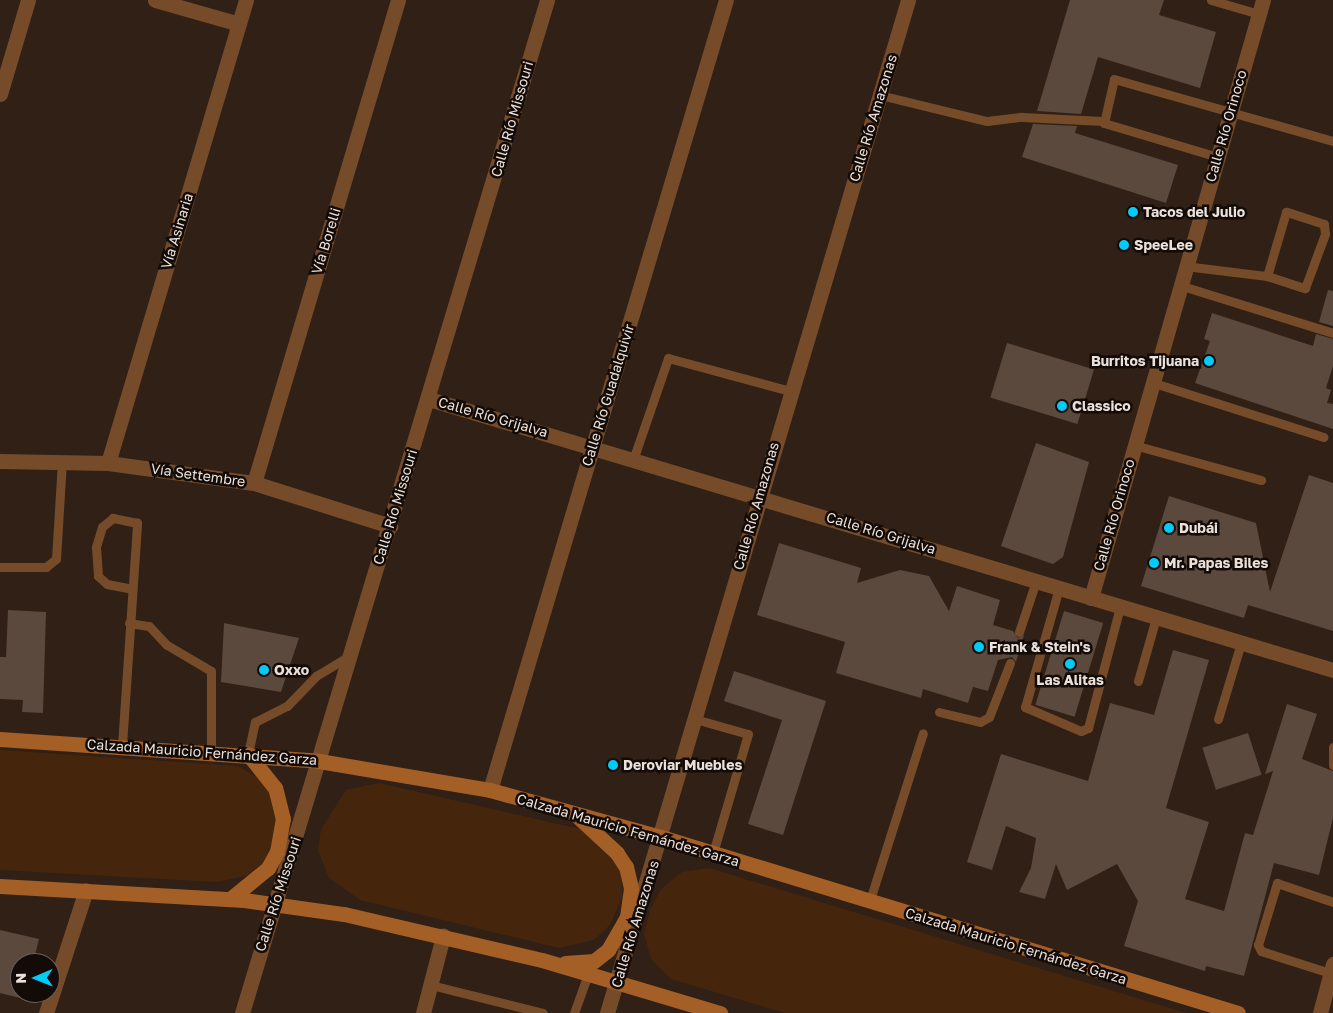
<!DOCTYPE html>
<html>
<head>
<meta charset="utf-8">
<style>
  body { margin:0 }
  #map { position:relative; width:1333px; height:1013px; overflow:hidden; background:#302015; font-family:"Golos Text",sans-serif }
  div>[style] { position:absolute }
  .green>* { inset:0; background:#45260d }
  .building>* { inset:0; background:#5b493d; transform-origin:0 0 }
  .service>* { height:9px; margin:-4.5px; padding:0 4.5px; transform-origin:4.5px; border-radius:4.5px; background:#764b2a }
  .minor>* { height:15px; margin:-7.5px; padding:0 7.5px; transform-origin:7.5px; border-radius:7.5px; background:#764b2a }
  .tertiary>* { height:15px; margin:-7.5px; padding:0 7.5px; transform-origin:7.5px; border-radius:7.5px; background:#764b2a }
  .secondary>* { height:15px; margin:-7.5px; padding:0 7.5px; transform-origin:7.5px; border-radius:7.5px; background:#a45f26 }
  .dots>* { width:14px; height:14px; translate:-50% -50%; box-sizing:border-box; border:2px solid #120b07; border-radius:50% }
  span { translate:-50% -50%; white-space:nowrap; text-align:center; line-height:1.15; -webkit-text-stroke:5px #120b07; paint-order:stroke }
  .street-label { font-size:14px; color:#ece1da }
  .poi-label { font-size:14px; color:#ece1da; font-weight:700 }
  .left { translate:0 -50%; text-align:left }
  .right { translate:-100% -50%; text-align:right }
  .north { position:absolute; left:10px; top:953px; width:50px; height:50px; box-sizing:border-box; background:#120b07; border:1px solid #69615b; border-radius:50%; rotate:269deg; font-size:14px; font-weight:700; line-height:20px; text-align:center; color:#ece1da }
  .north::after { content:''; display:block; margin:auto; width:18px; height:22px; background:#02cbf9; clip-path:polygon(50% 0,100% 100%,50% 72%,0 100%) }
</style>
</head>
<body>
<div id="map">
  <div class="green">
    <div style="clip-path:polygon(0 750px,238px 766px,265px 782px,278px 810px,277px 837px,268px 859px,246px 876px,217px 882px,0 870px)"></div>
    <div style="clip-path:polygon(379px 783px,589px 831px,621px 866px,622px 897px,610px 925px,594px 940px,559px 948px,360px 900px,329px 878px,318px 851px,321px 829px,346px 790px)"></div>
    <div style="clip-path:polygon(709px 868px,1186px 1013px,785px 1013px,671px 979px,651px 959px,644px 934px,650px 910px,661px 889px,682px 872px)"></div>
  </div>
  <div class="building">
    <div style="clip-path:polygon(1070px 0,1164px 0,1159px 15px,1216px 32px,1200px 88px,1098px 57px,1081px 114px,1037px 111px)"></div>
    <div style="clip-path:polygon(1033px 124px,1077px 126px,1075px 133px,1178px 165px,1166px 203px,1022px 157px)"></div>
    <div style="clip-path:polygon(1328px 290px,1333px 291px,1333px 326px,1319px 322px)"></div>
    <div style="clip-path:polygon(1212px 313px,1313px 346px,1316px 334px,1333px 339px,1333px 366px,1326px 388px,1331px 390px,1327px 403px,1333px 404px,1333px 429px,1195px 383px,1210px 341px,1204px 339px)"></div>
    <div style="left:1007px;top:343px;width:91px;height:57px;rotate:17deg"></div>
    <div style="clip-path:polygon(1036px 443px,1089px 462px,1063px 557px,1053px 564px,1001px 546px)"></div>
    <div style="clip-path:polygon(1309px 475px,1333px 483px,1333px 631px,1248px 605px,1244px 618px,1141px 586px,1169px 496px,1256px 523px,1270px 592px)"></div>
    <div style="clip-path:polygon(779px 543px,861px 568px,857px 583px,900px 570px,929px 576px,949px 611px,957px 586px,1000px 600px,993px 625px,1013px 631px,1018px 638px,1024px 635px,1016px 662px,1012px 657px,998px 660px,988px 691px,973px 687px,968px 703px,923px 689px,921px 698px,836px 673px,845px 642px,757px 615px)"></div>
    <div style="clip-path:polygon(8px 610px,46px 612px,43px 713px,22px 712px,23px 700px,0 699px,0 657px,6px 657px)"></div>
    <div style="left:1064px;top:611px;width:41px;height:98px;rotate:17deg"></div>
    <div style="clip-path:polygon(224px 623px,299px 638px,281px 692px,221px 682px)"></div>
    <div style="clip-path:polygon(1173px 650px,1209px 660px,1166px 808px,1209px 822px,1185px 899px,1224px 911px,1245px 833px,1253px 835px,1273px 771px,1265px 774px,1287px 704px,1317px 714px,1302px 759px,1333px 771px,1333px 818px,1319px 875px,1274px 863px,1244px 976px,1206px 966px,1205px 971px,1124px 946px,1138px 901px,1117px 864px,1067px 890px,1056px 864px,1045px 899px,1019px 892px,1031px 868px,1036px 838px,1006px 826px,992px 870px,967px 862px,1001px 754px,1088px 781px,1110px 703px,1154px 715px)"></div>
    <div style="clip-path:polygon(734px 671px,826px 701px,783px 835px,748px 824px,782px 720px,724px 701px)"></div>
    <div style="left:1248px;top:733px;width:44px;height:48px;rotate:72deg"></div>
    <div style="clip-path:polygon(0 930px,39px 939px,33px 963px,20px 963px,20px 998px,0 993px)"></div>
  </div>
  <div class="service">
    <div style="left:1211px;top:0;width:50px;rotate:16.3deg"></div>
    <div style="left:880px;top:95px;width:110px;rotate:13.7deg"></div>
    <div style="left:987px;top:121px;width:35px;rotate:-7deg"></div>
    <div style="left:1022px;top:117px;width:81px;rotate:2.8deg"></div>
    <div style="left:1218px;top:157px;width:119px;rotate:-163.4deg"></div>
    <div style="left:1104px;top:123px;width:45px;rotate:-77.2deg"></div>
    <div style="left:1114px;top:79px;width:228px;rotate:15.8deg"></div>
    <div style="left:1185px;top:266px;width:83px;rotate:7deg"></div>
    <div style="left:1267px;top:276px;width:40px;rotate:18deg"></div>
    <div style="left:1305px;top:288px;width:58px;rotate:-69.7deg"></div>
    <div style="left:1325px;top:234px;width:10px;rotate:-96deg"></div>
    <div style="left:1324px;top:224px;width:40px;rotate:-162deg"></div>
    <div style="left:1286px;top:212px;width:67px;rotate:106.5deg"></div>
    <div style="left:1179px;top:285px;width:161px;rotate:17.3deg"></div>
    <div style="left:1151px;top:382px;width:181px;rotate:17.7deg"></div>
    <div style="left:1134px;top:445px;width:132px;rotate:15.4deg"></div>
    <div style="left:634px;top:457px;width:105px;rotate:-71deg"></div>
    <div style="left:668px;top:358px;width:126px;rotate:15.1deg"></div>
    <div style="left:0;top:567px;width:46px"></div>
    <div style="left:46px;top:567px;width:13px;rotate:-39deg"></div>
    <div style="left:56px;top:559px;width:97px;rotate:-86.5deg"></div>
    <div style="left:1059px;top:588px;width:124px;rotate:105.9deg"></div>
    <div style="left:1025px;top:707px;width:61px;rotate:23.2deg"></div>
    <div style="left:1081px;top:731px;width:8px;rotate:-23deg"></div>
    <div style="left:1088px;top:728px;width:125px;rotate:-75.2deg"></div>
    <div style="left:129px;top:623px;width:20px;rotate:9deg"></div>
    <div style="left:149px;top:626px;width:26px;rotate:47deg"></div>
    <div style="left:167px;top:645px;width:51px;rotate:30.6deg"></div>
    <div style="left:211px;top:671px;width:79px;rotate:90deg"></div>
    <div style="left:1019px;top:632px;width:54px;rotate:-71.6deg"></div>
    <div style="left:1138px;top:681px;width:66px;rotate:-74.1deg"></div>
    <div style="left:939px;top:712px;width:42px;rotate:13.7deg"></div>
    <div style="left:980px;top:722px;width:10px;rotate:-29deg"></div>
    <div style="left:989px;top:717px;width:58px;rotate:-68.7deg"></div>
    <div style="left:695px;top:719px;width:55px;rotate:15.8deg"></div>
    <div style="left:748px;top:734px;width:124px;rotate:106.4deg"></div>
    <div style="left:1218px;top:719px;width:79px;rotate:-73.2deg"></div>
    <div style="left:122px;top:745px;width:223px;rotate:-86.1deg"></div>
    <div style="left:137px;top:523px;width:25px;rotate:-168deg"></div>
    <div style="left:113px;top:518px;width:14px;rotate:141deg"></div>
    <div style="left:102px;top:527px;width:21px;rotate:107deg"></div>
    <div style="left:96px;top:547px;width:29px;rotate:86deg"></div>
    <div style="left:98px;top:576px;width:12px;rotate:42deg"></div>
    <div style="left:107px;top:584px;width:25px;rotate:11deg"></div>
    <div style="left:1333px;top:747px;width:18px;rotate:90deg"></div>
    <div style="left:248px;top:754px;width:33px;rotate:-78deg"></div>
    <div style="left:255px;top:722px;width:36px;rotate:-27deg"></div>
    <div style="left:287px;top:706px;width:42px;rotate:-46deg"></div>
    <div style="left:316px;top:676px;width:39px;rotate:-31deg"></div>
    <div style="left:869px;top:903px;width:178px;rotate:-72.4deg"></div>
    <div style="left:1330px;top:973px;width:72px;rotate:-162.3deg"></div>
    <div style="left:1261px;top:951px;width:7px;rotate:-117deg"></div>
    <div style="left:1258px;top:945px;width:65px;rotate:-73deg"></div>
    <div style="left:1277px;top:883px;width:59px;rotate:18.7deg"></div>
    <div style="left:431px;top:985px;width:115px;rotate:14deg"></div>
    <div style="left:574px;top:1013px;width:41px;rotate:-70.3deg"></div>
  </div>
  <div class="minor">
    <div style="left:155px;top:0;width:87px;rotate:15.9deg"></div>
    <div style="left:0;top:94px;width:98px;rotate:-73.4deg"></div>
    <div style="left:429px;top:399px;width:944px;rotate:16.69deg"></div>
    <div style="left:0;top:461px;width:108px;rotate:1.1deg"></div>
    <div style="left:108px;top:463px;width:147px;rotate:7.8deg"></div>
    <div style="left:254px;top:483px;width:143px;rotate:17.5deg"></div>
    <div style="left:108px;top:463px;width:483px;rotate:-73.4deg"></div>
    <div style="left:254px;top:483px;width:504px;rotate:-73.4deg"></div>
    <div style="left:1091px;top:598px;width:622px;rotate:-73.95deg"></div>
    <div style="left:490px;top:790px;width:824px;rotate:-73.37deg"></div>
    <div style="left:46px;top:1013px;width:129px;rotate:-72deg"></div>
    <div style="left:242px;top:1013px;width:1058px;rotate:-73.24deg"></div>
    <div style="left:423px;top:1013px;width:80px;rotate:-75.4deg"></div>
  </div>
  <div class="tertiary">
    <div style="left:607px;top:1013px;width:1057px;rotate:-73.45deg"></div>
    <div style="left:1320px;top:1013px;width:51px;rotate:-75.1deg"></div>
  </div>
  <div class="secondary">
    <div style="left:0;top:739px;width:320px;rotate:3.9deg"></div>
    <div style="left:319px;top:761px;width:173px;rotate:9.6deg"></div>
    <div style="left:490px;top:790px;width:177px;rotate:15.4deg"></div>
    <div style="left:661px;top:837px;width:603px;rotate:16.96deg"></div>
    <div style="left:0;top:886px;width:244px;rotate:3.3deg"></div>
    <div style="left:244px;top:900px;width:101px;rotate:8deg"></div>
    <div style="left:344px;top:914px;width:203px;rotate:13.1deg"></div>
    <div style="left:542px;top:960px;width:186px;rotate:16.6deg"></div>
    <div style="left:230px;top:899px;width:49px;rotate:-39.2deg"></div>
    <div style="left:268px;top:868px;width:18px;rotate:-61deg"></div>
    <div style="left:277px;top:852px;width:34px;rotate:-80deg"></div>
    <div style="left:283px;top:819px;width:32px;rotate:-104deg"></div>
    <div style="left:275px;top:788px;width:43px;rotate:-128.5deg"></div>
    <div style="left:565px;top:963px;width:29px;rotate:-4deg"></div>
    <div style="left:594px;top:961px;width:18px;rotate:-38deg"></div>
    <div style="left:608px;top:950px;width:38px;rotate:-60deg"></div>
    <div style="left:627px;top:917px;width:29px;rotate:-82deg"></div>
    <div style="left:631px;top:888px;width:22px;rotate:-103deg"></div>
    <div style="left:626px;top:867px;width:17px;rotate:-123deg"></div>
    <div style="left:617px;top:853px;width:54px;rotate:-137.2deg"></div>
  </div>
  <div class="dots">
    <div style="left:1133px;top:212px;background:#02cbf9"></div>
    <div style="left:1124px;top:245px;background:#02cbf9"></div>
    <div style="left:1209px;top:361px;background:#02cbf9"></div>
    <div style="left:1062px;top:406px;background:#02cbf9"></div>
    <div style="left:1169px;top:528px;background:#02cbf9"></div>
    <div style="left:1154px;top:563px;background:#02cbf9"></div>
    <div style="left:979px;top:647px;background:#02cbf9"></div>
    <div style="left:1070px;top:664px;background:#02cbf9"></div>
    <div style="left:264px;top:670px;background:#02cbf9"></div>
    <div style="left:613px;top:765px;background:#02cbf9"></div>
  </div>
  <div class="street-label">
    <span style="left:873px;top:118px;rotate:-73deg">Calle Río Amazonas</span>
    <span style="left:512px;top:119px;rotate:-74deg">Calle Río Missouri</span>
    <span style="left:1226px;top:126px;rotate:-74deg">Calle Río Orinoco</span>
    <span style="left:177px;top:231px;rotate:-73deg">Vía Asinaria</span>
    <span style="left:326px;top:241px;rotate:-73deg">Vía Borelli</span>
    <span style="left:608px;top:395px;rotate:-73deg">Calle Río Guadalquivir</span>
    <span style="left:493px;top:417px;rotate:16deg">Calle Río Grijalva</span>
    <span style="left:198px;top:475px;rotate:8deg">Vía Settembre</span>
    <span style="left:756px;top:506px;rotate:-74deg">Calle Río Amazonas</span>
    <span style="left:395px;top:507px;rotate:-73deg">Calle Río Missouri</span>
    <span style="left:1114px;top:515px;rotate:-74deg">Calle Río Orinoco</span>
    <span style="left:881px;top:533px;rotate:17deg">Calle Río Grijalva</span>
    <span style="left:202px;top:752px;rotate:4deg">Calzada Mauricio Fernández Garza</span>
    <span style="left:628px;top:830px;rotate:16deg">Calzada Mauricio Fernández Garza</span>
    <span style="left:278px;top:894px;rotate:-72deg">Calle Río Missouri</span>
    <span style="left:635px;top:924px;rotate:-73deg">Calle Río Amazonas</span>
    <span style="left:1016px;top:946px;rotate:17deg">Calzada Mauricio Fernández Garza</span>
  </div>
  <div class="poi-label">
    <span class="left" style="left:1143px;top:212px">Tacos del Julio</span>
    <span class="left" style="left:1134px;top:245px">SpeeLee</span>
    <span class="right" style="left:1199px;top:361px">Burritos Tijuana</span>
    <span class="left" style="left:1072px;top:406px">Classico</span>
    <span class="left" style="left:1179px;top:528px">Dubái</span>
    <span class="left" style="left:1164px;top:563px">Mr. Papas Biles</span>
    <span class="left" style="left:989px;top:647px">Frank &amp; Stein's</span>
    <span class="left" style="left:274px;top:670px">Oxxo</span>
    <span style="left:1070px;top:680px">Las Alitas</span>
    <span class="left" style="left:623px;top:765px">Deroviar Muebles</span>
  </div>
  <div class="north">N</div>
</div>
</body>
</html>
